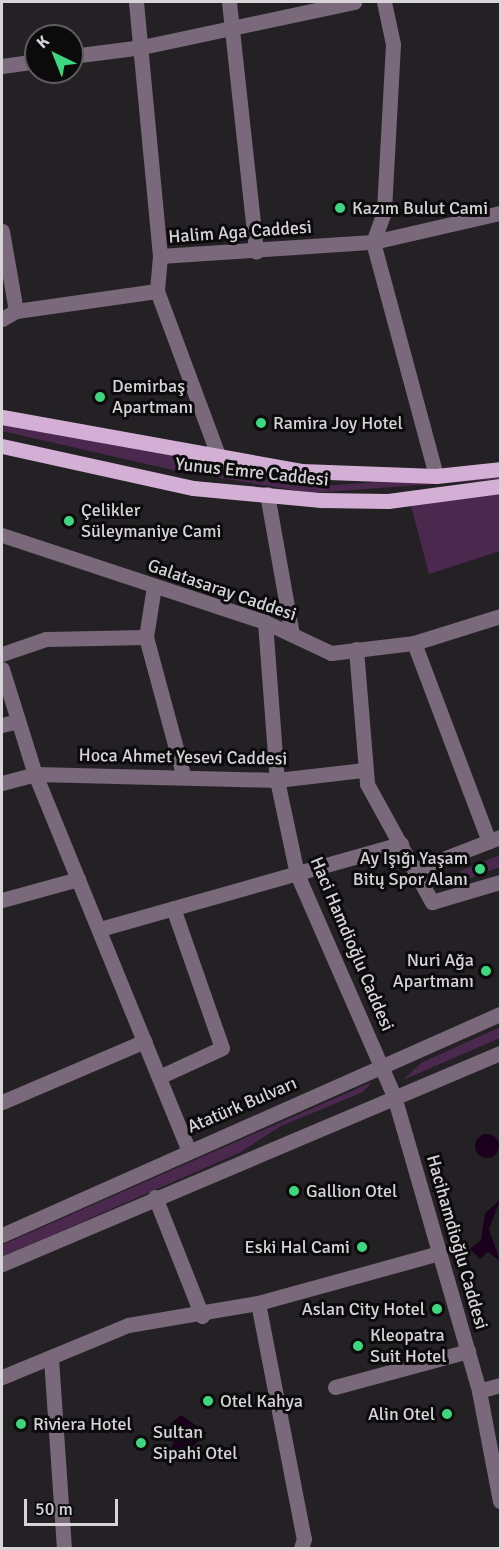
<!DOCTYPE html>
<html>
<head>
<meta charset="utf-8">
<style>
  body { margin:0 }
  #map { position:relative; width:502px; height:1550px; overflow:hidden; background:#242124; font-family:Signika,sans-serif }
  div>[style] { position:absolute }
  .green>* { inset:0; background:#4b284d }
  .water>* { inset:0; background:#1b001d }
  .round { border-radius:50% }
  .minor>* { height:15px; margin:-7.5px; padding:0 7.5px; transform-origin:7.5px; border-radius:7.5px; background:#7a687b }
  .major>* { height:15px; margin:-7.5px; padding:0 7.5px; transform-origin:7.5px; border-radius:7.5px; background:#d4afd5 }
  .dots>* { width:16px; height:16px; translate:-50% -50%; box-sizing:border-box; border:3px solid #0c0b0c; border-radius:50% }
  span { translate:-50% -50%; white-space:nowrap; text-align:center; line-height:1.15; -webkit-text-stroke:6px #0c0b0c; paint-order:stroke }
  .poi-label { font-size:18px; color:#d6d4d6 }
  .left { translate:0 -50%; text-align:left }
  .right { translate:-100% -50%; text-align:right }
  .street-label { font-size:18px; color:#d6d4d6 }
  .frame { position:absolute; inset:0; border:3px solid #d6d4d6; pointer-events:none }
  .north { position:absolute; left:24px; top:24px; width:60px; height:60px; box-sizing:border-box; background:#0c0b0c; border:2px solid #5d5b5d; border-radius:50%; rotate:317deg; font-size:16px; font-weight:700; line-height:24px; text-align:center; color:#d6d4d6 }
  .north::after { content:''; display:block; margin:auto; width:21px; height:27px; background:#3cd77e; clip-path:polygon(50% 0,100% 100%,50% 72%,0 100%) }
  .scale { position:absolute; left:24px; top:1499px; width:94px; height:27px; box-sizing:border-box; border:3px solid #d6d4d6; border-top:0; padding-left:8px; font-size:18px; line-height:21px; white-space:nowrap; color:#d6d4d6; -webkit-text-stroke:4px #0c0b0c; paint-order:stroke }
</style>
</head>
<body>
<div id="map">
  <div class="green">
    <div style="clip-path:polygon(2px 422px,322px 486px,500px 473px,500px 479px,313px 493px,177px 471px,2px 431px)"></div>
    <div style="clip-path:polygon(500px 491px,500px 551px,429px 574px,410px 502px)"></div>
    <div style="clip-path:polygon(500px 855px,500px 867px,463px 881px,460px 871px)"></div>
    <div style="clip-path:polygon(500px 1027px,500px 1038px,403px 1080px,421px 1063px)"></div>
    <div style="clip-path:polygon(372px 1082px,363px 1092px,281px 1126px,239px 1153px,2px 1257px,2px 1245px)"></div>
  </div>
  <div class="water">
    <div class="round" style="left:475px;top:1134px;width:24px;height:24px"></div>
    <div style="clip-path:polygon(500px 1200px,489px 1229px,500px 1261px,488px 1252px,480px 1259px,470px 1249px,481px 1240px,485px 1213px)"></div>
    <div style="clip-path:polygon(181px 1415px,207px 1433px,182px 1456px,171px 1449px,176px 1434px,170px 1424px)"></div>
  </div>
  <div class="minor">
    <div style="left:136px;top:2px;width:255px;rotate:84.6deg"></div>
    <div style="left:160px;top:256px;width:35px;rotate:95deg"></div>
    <div style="left:157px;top:291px;width:180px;rotate:69.6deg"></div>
    <div style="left:229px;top:2px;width:251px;rotate:83.8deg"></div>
    <div style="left:384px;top:2px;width:43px;rotate:77.9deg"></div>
    <div style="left:393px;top:44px;width:168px;rotate:93.1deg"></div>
    <div style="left:384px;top:212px;width:32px;rotate:110deg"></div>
    <div style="left:373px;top:242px;width:242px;rotate:74.9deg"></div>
    <div style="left:72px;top:56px;width:71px;rotate:-7.3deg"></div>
    <div style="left:142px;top:47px;width:217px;rotate:-12deg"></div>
    <div style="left:2px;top:66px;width:34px;rotate:-8deg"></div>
    <div style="left:2px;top:231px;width:81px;rotate:80.1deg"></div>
    <div style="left:160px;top:256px;width:213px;rotate:-3.8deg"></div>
    <div style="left:373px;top:242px;width:130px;rotate:-12.9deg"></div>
    <div style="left:2px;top:319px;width:16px;rotate:-30deg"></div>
    <div style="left:16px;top:311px;width:142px;rotate:-8.1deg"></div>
    <div style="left:267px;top:494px;width:142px;rotate:79.9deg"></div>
    <div style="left:2px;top:535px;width:277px;rotate:18.3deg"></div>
    <div style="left:265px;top:622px;width:73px;rotate:25.2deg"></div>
    <div style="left:331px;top:653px;width:84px;rotate:-6.9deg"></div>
    <div style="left:414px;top:643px;width:90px;rotate:-17.4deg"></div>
    <div style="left:154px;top:586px;width:52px;rotate:98.9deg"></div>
    <div style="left:146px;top:637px;width:142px;rotate:74.9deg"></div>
    <div style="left:265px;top:622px;width:158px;rotate:85.7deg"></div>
    <div style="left:277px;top:780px;width:96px;rotate:78deg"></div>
    <div style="left:297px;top:874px;width:242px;rotate:66.4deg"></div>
    <div style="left:394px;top:1096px;width:307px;rotate:73.9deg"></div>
    <div style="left:479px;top:1391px;width:112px;rotate:79.2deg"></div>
    <div style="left:414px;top:643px;width:212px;rotate:69.3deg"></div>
    <div style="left:356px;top:649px;width:135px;rotate:85.3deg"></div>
    <div style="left:367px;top:784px;width:135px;rotate:61.2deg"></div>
    <div style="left:432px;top:902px;width:71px;rotate:-16.4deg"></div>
    <div style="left:2px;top:654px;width:46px;rotate:-18.8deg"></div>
    <div style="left:46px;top:639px;width:100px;rotate:-1.1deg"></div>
    <div style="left:2px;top:669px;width:110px;rotate:72.6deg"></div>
    <div style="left:35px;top:774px;width:405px;rotate:67.8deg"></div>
    <div style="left:2px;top:725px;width:16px;rotate:-14deg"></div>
    <div style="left:2px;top:783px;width:34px;rotate:-15deg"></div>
    <div style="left:35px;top:774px;width:242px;rotate:1.4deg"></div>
    <div style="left:277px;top:780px;width:88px;rotate:-6.6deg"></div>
    <div style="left:417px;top:869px;width:89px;rotate:-21.1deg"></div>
    <div style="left:2px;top:900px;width:79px;rotate:-15.4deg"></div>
    <div style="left:100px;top:929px;width:313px;rotate:-15.8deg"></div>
    <div style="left:159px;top:1077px;width:69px;rotate:-24.7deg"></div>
    <div style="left:222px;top:1048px;width:148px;rotate:-109.3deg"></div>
    <div style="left:2px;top:1102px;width:155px;rotate:-23.1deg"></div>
    <div style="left:155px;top:1197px;width:128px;rotate:68.4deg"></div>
    <div style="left:2px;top:1235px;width:545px;rotate:-23.93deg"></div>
    <div style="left:2px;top:1264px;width:541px;rotate:-22.96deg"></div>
    <div style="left:258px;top:1303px;width:240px;rotate:79deg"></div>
    <div style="left:304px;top:1539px;width:9px;rotate:108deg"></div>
    <div style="left:51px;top:1358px;width:190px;rotate:86.1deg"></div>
    <div style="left:2px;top:1377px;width:136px;rotate:-22.4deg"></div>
    <div style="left:128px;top:1325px;width:132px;rotate:-9.6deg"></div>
    <div style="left:258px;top:1303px;width:188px;rotate:-15.4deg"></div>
    <div style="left:335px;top:1387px;width:138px;rotate:-15.1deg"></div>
    <div style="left:479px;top:1391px;width:22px;rotate:-16deg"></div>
  </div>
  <div class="major">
    <div style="left:2px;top:417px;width:304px;rotate:10.2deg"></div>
    <div style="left:301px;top:471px;width:135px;rotate:2.1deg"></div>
    <div style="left:436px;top:476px;width:64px;rotate:-6.2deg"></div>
    <div style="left:2px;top:446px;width:196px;rotate:12.4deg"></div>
    <div style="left:193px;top:488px;width:129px;rotate:5.4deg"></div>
    <div style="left:321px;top:500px;width:67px;rotate:0.9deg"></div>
    <div style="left:388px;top:501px;width:113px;rotate:-7.6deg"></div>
  </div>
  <div class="dots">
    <div style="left:340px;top:208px;background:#3cd77e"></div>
    <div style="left:100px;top:397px;background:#3cd77e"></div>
    <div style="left:261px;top:423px;background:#3cd77e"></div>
    <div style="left:69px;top:521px;background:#3cd77e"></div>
    <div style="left:480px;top:869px;background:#3cd77e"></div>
    <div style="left:486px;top:971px;background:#3cd77e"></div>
    <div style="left:294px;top:1191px;background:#3cd77e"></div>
    <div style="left:362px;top:1247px;background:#3cd77e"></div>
    <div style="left:437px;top:1309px;background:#3cd77e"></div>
    <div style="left:358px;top:1346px;background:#3cd77e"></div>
    <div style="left:208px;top:1401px;background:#3cd77e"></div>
    <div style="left:447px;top:1414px;background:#3cd77e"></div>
    <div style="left:21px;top:1424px;background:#3cd77e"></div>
    <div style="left:141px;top:1443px;background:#3cd77e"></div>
  </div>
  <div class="poi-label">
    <span class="left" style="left:352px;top:208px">Kazım Bulut Cami</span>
    <span class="left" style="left:112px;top:397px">Demirbaş<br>Apartmanı</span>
    <span class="left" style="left:273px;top:423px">Ramira Joy Hotel</span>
    <span class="left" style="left:81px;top:521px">Çelikler<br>Süleymaniye Cami</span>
    <span class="right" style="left:468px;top:869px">Ay Işığı Yaşam<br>Bitų Spor Alanı</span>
    <span class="right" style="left:474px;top:971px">Nuri Ağa<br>Apartmanı</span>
    <span class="left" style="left:306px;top:1191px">Gallion Otel</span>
    <span class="right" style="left:350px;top:1247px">Eski Hal Cami</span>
    <span class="right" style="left:425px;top:1309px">Aslan City Hotel</span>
    <span class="left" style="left:370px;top:1346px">Kleopatra<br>Suit Hotel</span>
    <span class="left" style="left:220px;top:1401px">Otel Kahya</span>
    <span class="right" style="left:435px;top:1414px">Alin Otel</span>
    <span class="left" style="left:33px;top:1424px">Riviera Hotel</span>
    <span class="left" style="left:153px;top:1443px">Sultan<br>Sipahi Otel</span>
  </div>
  <div class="street-label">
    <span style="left:240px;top:232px;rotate:-4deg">Halim Aga Caddesi</span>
    <span style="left:252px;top:472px;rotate:6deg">Yunus Emre Caddesi</span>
    <span style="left:222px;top:590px;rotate:19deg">Galatasaray Caddesi</span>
    <span style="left:183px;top:757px;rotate:1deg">Hoca Ahmet Yesevi Caddesi</span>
    <span style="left:352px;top:944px;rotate:67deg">Haci Hamdioğlu Caddesi</span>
    <span style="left:242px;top:1105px;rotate:-23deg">Atatürk Bulvarı</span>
    <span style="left:457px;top:1242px;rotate:74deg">Hacihamdioğlu Caddesi</span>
  </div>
  <div class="frame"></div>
  <div class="north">K</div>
  <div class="scale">50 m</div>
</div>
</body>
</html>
